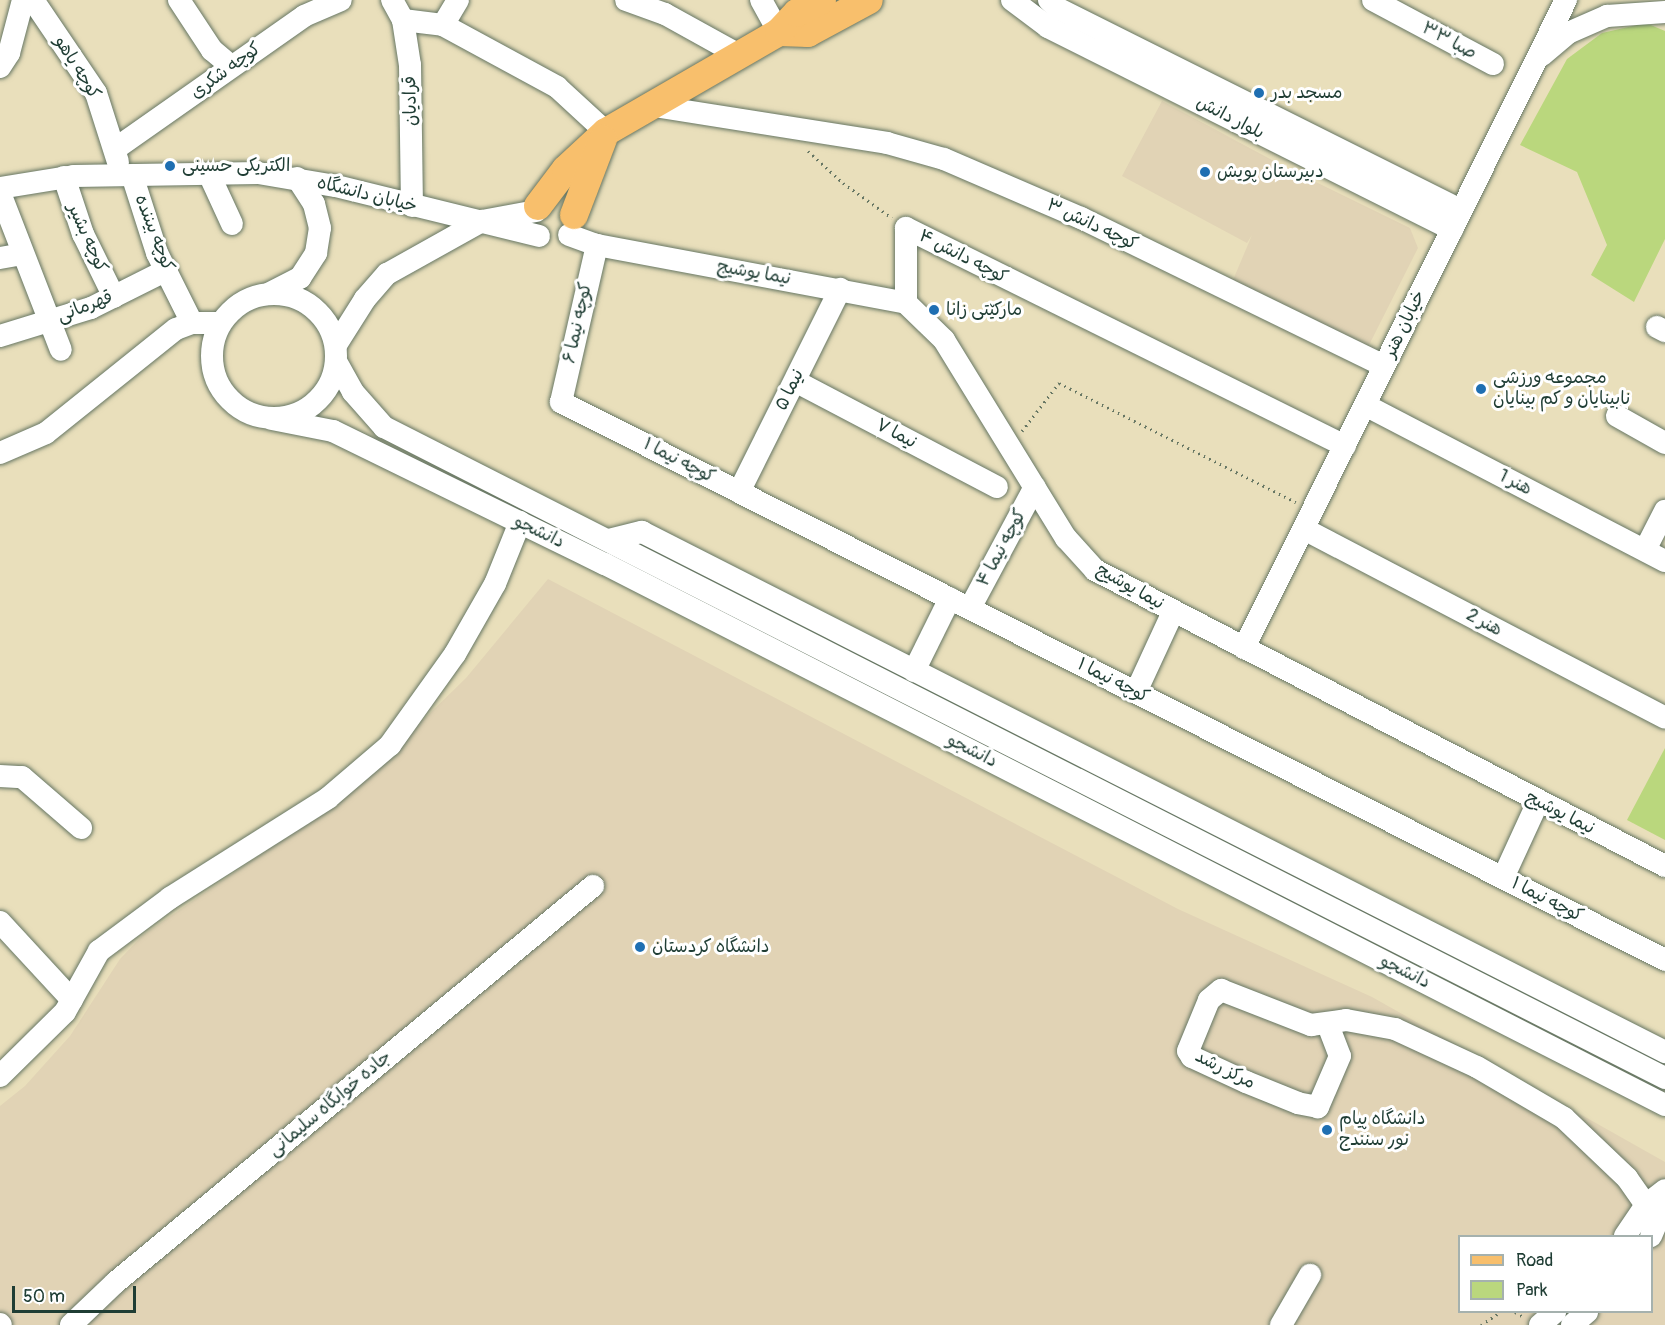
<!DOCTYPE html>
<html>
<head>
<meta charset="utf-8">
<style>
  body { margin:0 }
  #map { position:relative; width:1665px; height:1325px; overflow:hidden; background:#e9dfbb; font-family:Pangolin,"Playpen Sans Arabic",sans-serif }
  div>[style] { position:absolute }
  .built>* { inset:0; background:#e1d3b5 }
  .green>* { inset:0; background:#bad77d }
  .path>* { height:3px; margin-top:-1.5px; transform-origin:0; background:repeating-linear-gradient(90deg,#667663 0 1.5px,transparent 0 6px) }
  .roads { filter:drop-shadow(0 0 2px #667663) drop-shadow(0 0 2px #667663) }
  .minor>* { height:22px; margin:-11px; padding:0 11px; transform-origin:11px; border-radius:11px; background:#fff }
  .minor>.ring { margin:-11px; padding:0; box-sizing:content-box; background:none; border:22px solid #fff; border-radius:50% }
  .major>* { height:28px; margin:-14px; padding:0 14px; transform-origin:14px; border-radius:14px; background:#f8bf6c }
  .dots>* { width:16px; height:16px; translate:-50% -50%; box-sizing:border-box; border:3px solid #fff; border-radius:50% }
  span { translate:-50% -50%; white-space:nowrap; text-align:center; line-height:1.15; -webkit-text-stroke:6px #fff; paint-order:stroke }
  .street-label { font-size:18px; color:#1f3d34 }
  .poi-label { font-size:18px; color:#1f3d34 }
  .left { translate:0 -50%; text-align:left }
  .legend { position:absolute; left:1458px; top:1235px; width:195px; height:78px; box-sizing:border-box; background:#fff; border:2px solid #a5b1ae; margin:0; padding:8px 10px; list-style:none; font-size:18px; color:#1f3d34 }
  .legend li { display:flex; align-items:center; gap:12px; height:30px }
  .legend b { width:30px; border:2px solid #a5b1ae }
  .scale { position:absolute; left:12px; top:1286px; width:124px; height:27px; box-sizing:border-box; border:3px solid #1f3d34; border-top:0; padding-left:8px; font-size:18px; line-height:21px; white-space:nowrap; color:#1f3d34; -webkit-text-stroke:4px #fff; paint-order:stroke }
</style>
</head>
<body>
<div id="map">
  <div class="built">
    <div style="clip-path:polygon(1162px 101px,1287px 168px,1410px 228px,1418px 248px,1368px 347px,1233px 280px,1252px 235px,1247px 243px,1122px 176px)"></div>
    <div style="clip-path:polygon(evenodd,548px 579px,1178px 909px,1372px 997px,1665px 1162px,1665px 1325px,0 1325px,0 1106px,25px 1086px,70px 1036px,120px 959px,143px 935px,342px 799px,466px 678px,548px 579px,1460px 1236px,1652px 1236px,1652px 1312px,1460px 1312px,1460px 1236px)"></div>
  </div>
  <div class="green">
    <div style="clip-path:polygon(1646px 23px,1665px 31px,1665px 239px,1634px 302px,1591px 275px,1607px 245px,1577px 172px,1520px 145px,1567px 59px,1602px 33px)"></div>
    <div style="clip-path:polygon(1665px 748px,1665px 840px,1627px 820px)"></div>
  </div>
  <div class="path">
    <div style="left:808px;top:151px;width:47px;rotate:42.4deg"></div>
    <div style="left:843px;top:183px;width:60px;rotate:35.5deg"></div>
    <div style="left:1022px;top:431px;width:61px;rotate:-52.4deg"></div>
    <div style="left:1059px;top:383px;width:265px;rotate:26.7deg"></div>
    <div style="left:1515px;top:1312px;width:8px;rotate:30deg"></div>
    <div style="left:1481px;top:1325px;width:23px;rotate:-34deg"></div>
  </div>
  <div class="roads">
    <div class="minor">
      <div style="left:33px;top:0;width:112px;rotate:55.9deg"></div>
      <div style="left:96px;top:93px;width:72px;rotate:72.3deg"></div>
      <div style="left:179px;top:0;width:60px;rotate:56.6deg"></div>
      <div style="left:212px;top:50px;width:25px;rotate:40deg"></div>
      <div style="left:392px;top:0;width:23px;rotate:61deg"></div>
      <div style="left:403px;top:20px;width:46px;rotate:81.2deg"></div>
      <div style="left:410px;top:65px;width:141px;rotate:89.2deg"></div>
      <div style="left:626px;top:0;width:41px;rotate:19.7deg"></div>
      <div style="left:665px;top:14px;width:85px;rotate:29deg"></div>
      <div style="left:761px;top:0;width:37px;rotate:61deg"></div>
      <div style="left:1012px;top:0;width:45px;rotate:36.9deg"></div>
      <div style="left:1048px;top:27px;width:452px;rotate:26.6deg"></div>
      <div style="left:1049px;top:0;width:11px;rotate:45deg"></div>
      <div style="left:1057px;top:8px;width:452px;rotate:26.6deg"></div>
      <div style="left:1373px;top:0;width:136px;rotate:28.1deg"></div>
      <div style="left:403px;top:20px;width:40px;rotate:7.1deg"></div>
      <div style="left:443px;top:25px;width:130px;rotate:28.5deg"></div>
      <div style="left:557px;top:87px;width:67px;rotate:42.6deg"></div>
      <div style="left:443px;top:25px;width:29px;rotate:-59deg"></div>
      <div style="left:1542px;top:55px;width:34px;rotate:-40deg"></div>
      <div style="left:1568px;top:33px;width:43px;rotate:-23.6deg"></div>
      <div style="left:1607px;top:16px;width:58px;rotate:-3.9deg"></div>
      <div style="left:0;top:67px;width:17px;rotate:-57deg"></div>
      <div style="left:9px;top:53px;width:55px;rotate:-75.2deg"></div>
      <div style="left:654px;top:106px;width:236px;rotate:9deg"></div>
      <div style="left:887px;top:143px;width:59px;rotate:15.7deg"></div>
      <div style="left:944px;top:159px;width:149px;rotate:23.3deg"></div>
      <div style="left:1081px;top:218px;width:337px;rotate:26deg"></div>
      <div style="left:115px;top:149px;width:231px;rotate:-35.1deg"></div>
      <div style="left:304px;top:16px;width:40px;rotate:-23.4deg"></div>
      <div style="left:209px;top:174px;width:55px;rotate:65.3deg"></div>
      <div style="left:132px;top:175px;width:82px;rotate:72.2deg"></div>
      <div style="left:157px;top:253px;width:78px;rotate:63.4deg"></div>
      <div style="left:64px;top:177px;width:60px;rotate:71.6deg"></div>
      <div style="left:83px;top:234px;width:70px;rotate:63.8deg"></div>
      <div style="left:0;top:188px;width:75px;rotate:-9.2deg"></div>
      <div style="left:74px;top:176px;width:184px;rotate:-0.9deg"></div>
      <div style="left:258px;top:173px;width:79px;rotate:9.5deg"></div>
      <div style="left:336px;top:186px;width:209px;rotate:13.8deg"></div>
      <div style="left:0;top:193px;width:168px;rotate:68.8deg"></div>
      <div style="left:569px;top:235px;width:30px;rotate:20deg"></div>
      <div style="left:597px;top:245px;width:314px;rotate:10.6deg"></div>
      <div style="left:906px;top:303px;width:53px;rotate:44.2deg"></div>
      <div style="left:944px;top:340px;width:233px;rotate:58.4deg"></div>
      <div style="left:1066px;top:538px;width:43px;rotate:47.8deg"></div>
      <div style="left:1095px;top:570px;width:642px;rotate:27.44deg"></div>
      <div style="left:597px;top:245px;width:161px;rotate:102.9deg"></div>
      <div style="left:561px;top:402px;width:1237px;rotate:26.81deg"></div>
      <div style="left:0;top:258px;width:23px;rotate:-10deg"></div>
      <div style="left:270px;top:293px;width:34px;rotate:-27deg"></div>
      <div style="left:300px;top:278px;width:30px;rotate:-57deg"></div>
      <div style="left:316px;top:253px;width:25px;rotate:-81deg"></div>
      <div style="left:320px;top:228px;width:25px;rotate:-104deg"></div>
      <div style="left:314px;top:204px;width:31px;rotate:-123deg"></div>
      <div class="ring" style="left:212px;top:294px;width:102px;height:102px"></div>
      <div style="left:906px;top:303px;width:75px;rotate:-90deg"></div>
      <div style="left:906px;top:228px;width:490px;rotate:26.4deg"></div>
      <div style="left:1657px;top:327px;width:9px;rotate:27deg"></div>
      <div style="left:0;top:336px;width:95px;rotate:-17.1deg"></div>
      <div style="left:91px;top:308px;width:85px;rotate:-26.6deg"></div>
      <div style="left:336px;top:345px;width:54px;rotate:-57.8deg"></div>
      <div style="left:365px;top:299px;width:33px;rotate:-49deg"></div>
      <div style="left:387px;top:274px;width:109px;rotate:-29.2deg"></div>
      <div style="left:482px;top:221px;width:55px;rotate:-10.5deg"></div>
      <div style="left:337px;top:363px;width:33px;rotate:61deg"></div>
      <div style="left:353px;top:392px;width:47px;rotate:48.5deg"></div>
      <div style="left:384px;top:427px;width:1437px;rotate:26.94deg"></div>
      <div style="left:795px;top:381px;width:228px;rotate:27.7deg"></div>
      <div style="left:1365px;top:405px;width:338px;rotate:27.5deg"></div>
      <div style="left:1617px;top:416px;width:55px;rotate:29.4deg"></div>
      <div style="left:272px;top:419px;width:62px;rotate:11.1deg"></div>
      <div style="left:333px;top:431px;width:303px;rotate:26.1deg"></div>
      <div style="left:605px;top:564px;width:1190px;rotate:27.04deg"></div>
      <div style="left:0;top:453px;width:50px;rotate:-23.5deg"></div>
      <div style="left:46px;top:433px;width:166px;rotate:-38.7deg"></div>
      <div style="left:176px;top:329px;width:17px;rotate:-21deg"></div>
      <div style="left:192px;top:323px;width:28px"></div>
      <div style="left:739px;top:492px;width:227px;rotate:-63.5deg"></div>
      <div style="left:1304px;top:529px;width:407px;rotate:27.6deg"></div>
      <div style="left:609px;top:540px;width:34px;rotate:-14deg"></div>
      <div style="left:642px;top:532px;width:1148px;rotate:26.94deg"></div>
      <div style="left:1645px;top:550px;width:44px;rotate:-62.9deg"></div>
      <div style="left:970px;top:608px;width:137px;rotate:-61.8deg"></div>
      <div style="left:1244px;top:648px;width:724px;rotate:-63.58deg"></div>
      <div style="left:914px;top:671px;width:81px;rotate:-63.7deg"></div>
      <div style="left:1136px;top:692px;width:88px;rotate:-65.2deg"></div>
      <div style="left:0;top:776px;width:22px;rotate:3deg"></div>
      <div style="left:22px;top:777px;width:78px;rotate:40.8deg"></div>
      <div style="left:1503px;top:878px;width:84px;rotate:-65.3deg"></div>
      <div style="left:0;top:922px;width:106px;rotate:47.3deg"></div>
      <div style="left:1328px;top:1025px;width:33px;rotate:69deg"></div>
      <div style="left:1340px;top:1056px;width:56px;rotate:113.3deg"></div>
      <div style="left:1318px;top:1107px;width:20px;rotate:-169deg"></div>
      <div style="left:1298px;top:1103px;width:56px;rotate:-158deg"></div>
      <div style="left:1246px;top:1082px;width:60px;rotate:-155.2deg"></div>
      <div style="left:1192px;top:1057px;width:7px;rotate:-124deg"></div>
      <div style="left:1188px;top:1051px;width:55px;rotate:-67.6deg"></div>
      <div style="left:1209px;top:1000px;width:16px;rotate:-40deg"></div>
      <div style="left:1221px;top:990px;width:97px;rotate:21.3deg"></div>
      <div style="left:1311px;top:1025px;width:35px;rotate:-8deg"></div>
      <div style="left:1346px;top:1020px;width:50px;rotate:10.4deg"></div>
      <div style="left:1395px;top:1029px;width:90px;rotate:24.9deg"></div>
      <div style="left:1477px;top:1067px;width:101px;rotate:30.4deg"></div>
      <div style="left:1564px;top:1118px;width:87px;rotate:43.6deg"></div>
      <div style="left:1627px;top:1178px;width:33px;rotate:55deg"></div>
      <div style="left:0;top:1076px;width:91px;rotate:-44.6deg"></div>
      <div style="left:65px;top:1012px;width:70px;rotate:-60.9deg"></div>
      <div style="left:99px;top:951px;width:89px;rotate:-36.7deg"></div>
      <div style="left:170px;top:898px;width:187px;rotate:-32.3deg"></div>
      <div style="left:328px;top:798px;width:82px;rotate:-40.5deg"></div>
      <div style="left:390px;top:745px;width:112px;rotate:-54.5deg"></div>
      <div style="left:455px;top:654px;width:81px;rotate:-60.3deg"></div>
      <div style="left:495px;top:584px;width:67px;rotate:-68deg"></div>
      <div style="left:1625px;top:1236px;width:37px;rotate:-56deg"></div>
      <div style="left:1646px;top:1205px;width:24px;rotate:-38deg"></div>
      <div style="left:1651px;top:1236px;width:36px;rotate:-67deg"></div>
      <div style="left:0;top:1324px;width:1px;rotate:45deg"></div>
      <div style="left:71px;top:1325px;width:62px;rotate:-43.7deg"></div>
      <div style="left:116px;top:1282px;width:620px;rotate:-39.7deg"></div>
      <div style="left:1281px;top:1325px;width:58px;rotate:-59.9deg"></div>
      <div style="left:1540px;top:1325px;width:20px;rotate:-41deg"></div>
      <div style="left:1572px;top:1325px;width:20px;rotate:-41deg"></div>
    </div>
    <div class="major">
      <div style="left:779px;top:32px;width:29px;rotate:2deg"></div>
      <div style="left:808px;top:33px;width:69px;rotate:-28.4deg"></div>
      <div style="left:538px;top:206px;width:46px;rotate:-52.9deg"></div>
      <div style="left:566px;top:169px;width:54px;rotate:-42.8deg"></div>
      <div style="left:606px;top:132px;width:200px;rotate:-30deg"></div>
      <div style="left:779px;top:32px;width:26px;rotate:-47deg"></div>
      <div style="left:797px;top:13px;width:28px;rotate:-27deg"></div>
      <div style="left:574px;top:215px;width:81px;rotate:-69.1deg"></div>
    </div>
  </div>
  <div class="dots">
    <div style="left:1259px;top:93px;background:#1f6fb2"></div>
    <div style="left:170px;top:166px;background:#1f6fb2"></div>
    <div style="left:1205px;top:172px;background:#1f6fb2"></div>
    <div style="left:934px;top:310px;background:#1f6fb2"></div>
    <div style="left:1481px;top:389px;background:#1f6fb2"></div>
    <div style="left:640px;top:947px;background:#1f6fb2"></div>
    <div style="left:1327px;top:1130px;background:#1f6fb2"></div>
  </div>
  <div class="street-label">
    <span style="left:1449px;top:41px;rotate:28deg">۳۳ صبا</span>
    <span style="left:77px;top:68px;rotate:58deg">کوچه یاهو</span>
    <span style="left:226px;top:71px;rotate:-36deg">کوچه شکری</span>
    <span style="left:411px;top:101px;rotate:-91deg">قرادیان</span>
    <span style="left:1230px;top:118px;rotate:27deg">بلوار دانش</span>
    <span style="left:367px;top:195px;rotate:14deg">خیابان دانشگاه</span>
    <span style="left:1092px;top:225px;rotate:25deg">کوچه دانش ۳</span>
    <span style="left:154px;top:233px;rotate:69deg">کوچه بیننده</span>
    <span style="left:87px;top:238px;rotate:66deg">کوچه بشیر</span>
    <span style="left:963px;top:257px;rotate:27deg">کوچه دانش ۴</span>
    <span style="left:754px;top:273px;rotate:10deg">نیما یوشیج</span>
    <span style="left:85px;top:307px;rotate:-21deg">قهرمانی</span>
    <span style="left:578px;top:323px;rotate:-78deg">کوچه نیما ۶</span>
    <span style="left:1405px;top:324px;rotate:-64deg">خیابان هنر</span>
    <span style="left:790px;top:390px;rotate:-64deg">نیما ۵</span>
    <span style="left:896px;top:434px;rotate:28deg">نیما ۷</span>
    <span style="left:679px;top:461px;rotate:27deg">کوچه نیما ۱</span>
    <span style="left:1515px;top:483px;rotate:27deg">هنر 1</span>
    <span style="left:539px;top:532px;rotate:26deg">دانشجو</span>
    <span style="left:1002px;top:548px;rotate:-62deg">کوچه نیما ۴</span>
    <span style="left:1130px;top:587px;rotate:30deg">نیما یوشیج</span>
    <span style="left:1484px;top:623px;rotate:28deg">هنر 2</span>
    <span style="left:1113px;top:681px;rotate:27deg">کوچه نیما ۱</span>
    <span style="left:972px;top:751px;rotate:27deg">دانشجو</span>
    <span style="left:1560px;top:813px;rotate:27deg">نیما یوشیج</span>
    <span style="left:1547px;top:900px;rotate:27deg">کوچه نیما ۱</span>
    <span style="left:1405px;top:972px;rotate:27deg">دانشجو</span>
    <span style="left:1225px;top:1070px;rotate:27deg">مرکز رشد</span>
    <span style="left:330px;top:1104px;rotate:-40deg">جاده خوابگاه سلیمانی</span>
  </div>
  <div class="poi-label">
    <span class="left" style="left:1271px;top:93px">مسجد بدر</span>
    <span class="left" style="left:182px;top:166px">الکتریکی حسینی</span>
    <span class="left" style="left:1217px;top:172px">دبیرستان پویش</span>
    <span class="left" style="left:946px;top:310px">مارکێتی زانا</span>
    <span class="left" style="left:1493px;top:389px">مجموعه ورزشی<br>نابینایان و کم بینایان</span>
    <span class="left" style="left:652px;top:947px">دانشگاه کردستان</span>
    <span class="left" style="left:1339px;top:1130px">دانشگاه پیام<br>نور سنندج</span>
  </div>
  <ul class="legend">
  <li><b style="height:8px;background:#f8bf6c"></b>Road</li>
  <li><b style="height:16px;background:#bad77d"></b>Park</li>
  </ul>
  <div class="scale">50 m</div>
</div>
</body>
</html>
